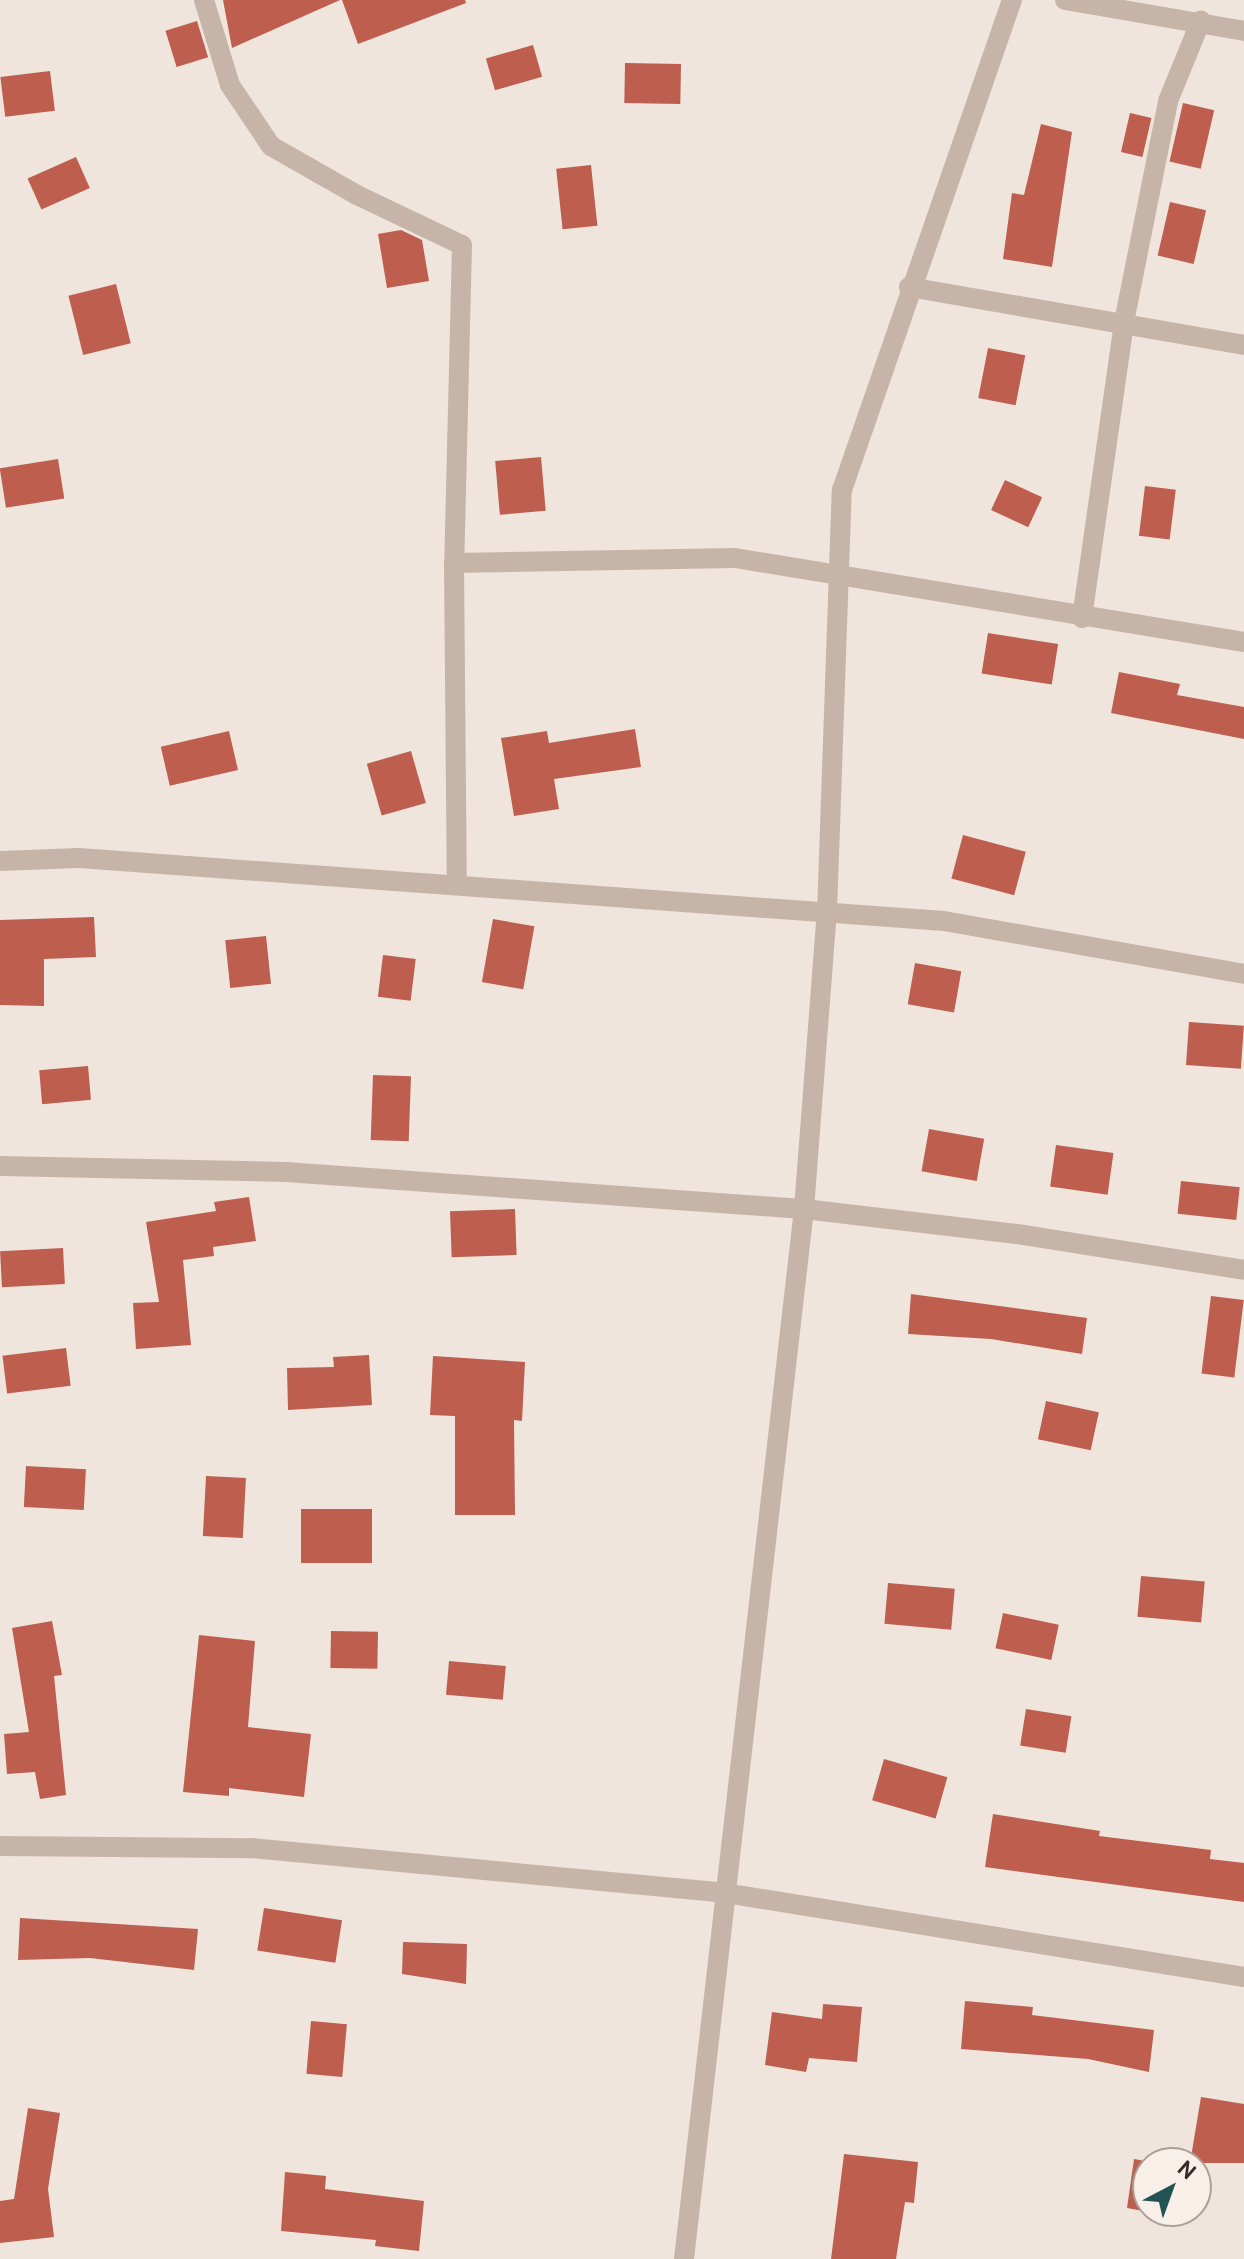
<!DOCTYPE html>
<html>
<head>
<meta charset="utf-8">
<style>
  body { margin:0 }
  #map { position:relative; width:1244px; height:2259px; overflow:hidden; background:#f0e5dc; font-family:Cabin,sans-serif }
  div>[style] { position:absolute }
  .building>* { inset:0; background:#bd5e4e; transform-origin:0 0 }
  .minor>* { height:20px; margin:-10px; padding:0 10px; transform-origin:10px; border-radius:10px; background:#c7b4a9 }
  span { translate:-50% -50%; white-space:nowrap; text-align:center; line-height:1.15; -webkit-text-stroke:7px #f8efe8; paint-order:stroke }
  .north { position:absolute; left:1132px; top:2147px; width:80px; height:80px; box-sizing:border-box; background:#f8efe8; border:2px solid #aaa19b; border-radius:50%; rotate:41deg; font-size:22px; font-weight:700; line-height:32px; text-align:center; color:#352b28 }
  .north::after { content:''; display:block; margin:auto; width:28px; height:36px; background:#215452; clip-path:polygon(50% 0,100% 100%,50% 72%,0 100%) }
</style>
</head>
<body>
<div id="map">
  <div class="building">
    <div style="clip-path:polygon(223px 0,340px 0,232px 48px)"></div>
    <div style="clip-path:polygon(342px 0,465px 0,466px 3px,358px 44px)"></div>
    <div style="left:197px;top:21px;width:38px;height:33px;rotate:73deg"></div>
    <div style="left:533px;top:45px;width:33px;height:49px;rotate:74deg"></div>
    <div style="left:625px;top:63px;width:56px;height:40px;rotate:1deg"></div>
    <div style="left:50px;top:71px;width:40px;height:50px;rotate:83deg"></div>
    <div style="left:1183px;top:103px;width:32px;height:60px;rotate:13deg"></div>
    <div style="left:1130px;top:113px;width:22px;height:40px;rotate:13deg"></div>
    <div style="clip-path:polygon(1041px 124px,1072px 132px,1052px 267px,1003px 259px,1012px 193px,1024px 195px)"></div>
    <div style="left:76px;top:157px;width:34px;height:53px;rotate:66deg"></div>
    <div style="left:591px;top:165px;width:61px;height:35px;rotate:84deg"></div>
    <div style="left:1170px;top:202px;width:37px;height:55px;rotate:13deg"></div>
    <div style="clip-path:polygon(401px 230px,422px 240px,429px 281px,387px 288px,378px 234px)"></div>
    <div style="left:116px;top:284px;width:61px;height:49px;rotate:76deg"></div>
    <div style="left:988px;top:348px;width:38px;height:51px;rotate:11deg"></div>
    <div style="left:541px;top:457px;width:54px;height:46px;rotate:85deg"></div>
    <div style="left:58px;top:459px;width:40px;height:59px;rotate:81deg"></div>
    <div style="left:1005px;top:480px;width:41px;height:33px;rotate:25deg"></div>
    <div style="left:1145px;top:486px;width:31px;height:50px;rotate:7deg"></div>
    <div style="left:988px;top:633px;width:71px;height:41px;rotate:9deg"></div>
    <div style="clip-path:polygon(1119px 672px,1180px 684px,1177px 695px,1244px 707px,1244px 739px,1111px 713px)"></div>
    <div style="clip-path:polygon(635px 729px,641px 767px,554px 779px,559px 809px,514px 816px,501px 738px,547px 731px,549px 743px)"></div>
    <div style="left:229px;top:731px;width:40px;height:70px;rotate:77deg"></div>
    <div style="left:411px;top:751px;width:54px;height:46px;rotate:74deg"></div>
    <div style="left:963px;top:835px;width:65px;height:45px;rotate:15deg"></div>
    <div style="clip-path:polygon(94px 917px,96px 957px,44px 959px,44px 1006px,0 1005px,0 920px)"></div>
    <div style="left:493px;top:919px;width:42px;height:64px;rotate:10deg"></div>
    <div style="left:266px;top:936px;width:48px;height:41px;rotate:84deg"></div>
    <div style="left:383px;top:955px;width:33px;height:42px;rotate:7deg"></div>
    <div style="left:915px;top:963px;width:47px;height:42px;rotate:10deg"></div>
    <div style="left:1189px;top:1022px;width:55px;height:43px;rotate:4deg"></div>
    <div style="left:88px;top:1066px;width:34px;height:49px;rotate:85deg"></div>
    <div style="left:373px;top:1075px;width:38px;height:65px;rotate:2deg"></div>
    <div style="left:929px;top:1129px;width:56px;height:43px;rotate:10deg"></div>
    <div style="left:1056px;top:1145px;width:58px;height:42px;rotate:8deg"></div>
    <div style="left:1181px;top:1181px;width:59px;height:33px;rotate:6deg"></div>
    <div style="clip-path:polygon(249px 1197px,256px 1241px,213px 1247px,214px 1256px,183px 1260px,191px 1345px,136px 1349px,133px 1303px,159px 1302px,146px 1222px,216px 1211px,214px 1202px)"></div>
    <div style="left:515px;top:1209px;width:46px;height:65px;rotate:88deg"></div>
    <div style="left:63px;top:1248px;width:36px;height:63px;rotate:87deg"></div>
    <div style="clip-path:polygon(911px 1294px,1087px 1318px,1082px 1354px,991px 1339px,908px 1334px)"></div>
    <div style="left:1211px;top:1296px;width:33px;height:78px;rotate:7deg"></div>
    <div style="left:66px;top:1348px;width:38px;height:64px;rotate:83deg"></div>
    <div style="clip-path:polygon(369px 1355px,372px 1405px,288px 1410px,287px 1368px,334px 1367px,333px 1357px)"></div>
    <div style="clip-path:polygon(433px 1356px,525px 1362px,522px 1421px,514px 1420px,515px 1515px,455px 1515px,455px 1416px,430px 1415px)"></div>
    <div style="left:1046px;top:1401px;width:54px;height:39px;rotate:12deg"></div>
    <div style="left:26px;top:1466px;width:60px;height:41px;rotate:3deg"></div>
    <div style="left:206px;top:1476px;width:40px;height:60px;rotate:3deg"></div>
    <div style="left:301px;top:1509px;width:71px;height:54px"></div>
    <div style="left:1141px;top:1576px;width:64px;height:41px;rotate:5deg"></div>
    <div style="left:888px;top:1583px;width:67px;height:41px;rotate:5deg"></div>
    <div style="left:1003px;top:1613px;width:57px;height:36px;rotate:12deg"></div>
    <div style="clip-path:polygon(52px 1621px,62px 1675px,54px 1676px,66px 1795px,40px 1799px,35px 1772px,7px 1774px,4px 1734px,29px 1732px,12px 1628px)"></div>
    <div style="left:331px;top:1631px;width:47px;height:37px;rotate:1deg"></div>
    <div style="clip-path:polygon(199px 1635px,255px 1641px,248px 1727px,311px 1734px,304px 1797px,229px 1788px,229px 1796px,183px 1792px)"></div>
    <div style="left:449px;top:1661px;width:57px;height:34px;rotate:5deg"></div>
    <div style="left:1026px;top:1709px;width:46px;height:37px;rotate:9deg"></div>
    <div style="left:884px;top:1759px;width:66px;height:43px;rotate:16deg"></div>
    <div style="clip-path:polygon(993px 1814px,1100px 1831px,1099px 1836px,1211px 1850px,1210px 1859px,1244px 1863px,1244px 1902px,985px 1867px)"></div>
    <div style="left:264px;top:1908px;width:79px;height:43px;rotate:9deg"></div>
    <div style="clip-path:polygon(20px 1918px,198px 1929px,194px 1970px,90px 1958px,18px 1960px)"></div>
    <div style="clip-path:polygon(403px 1942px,467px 1944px,466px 1984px,402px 1974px)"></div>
    <div style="clip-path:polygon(965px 2001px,1033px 2007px,1032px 2015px,1154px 2030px,1149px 2072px,1088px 2059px,961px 2049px)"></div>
    <div style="clip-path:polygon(823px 2004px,862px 2007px,857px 2062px,809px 2058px,806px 2072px,765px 2065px,772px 2012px,822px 2019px)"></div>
    <div style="left:311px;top:2021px;width:36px;height:53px;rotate:5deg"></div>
    <div style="clip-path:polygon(1201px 2097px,1244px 2104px,1244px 2163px,1190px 2163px)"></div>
    <div style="clip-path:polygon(28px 2108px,60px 2113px,48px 2189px,54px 2237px,0 2243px,0 2201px,14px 2199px)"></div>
    <div style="clip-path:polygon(844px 2154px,918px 2162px,914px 2203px,905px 2202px,896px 2259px,831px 2259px)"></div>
    <div style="clip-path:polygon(1134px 2159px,1156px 2163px,1148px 2163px,1148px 2211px,1165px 2215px,1127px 2208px)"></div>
    <div style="clip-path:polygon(285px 2172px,326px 2176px,325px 2189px,424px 2201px,419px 2251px,375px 2246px,376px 2240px,281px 2231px)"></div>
  </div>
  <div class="minor">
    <div style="left:204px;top:0;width:89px;rotate:73deg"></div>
    <div style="left:230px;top:85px;width:73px;rotate:56.1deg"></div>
    <div style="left:271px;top:146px;width:99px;rotate:29.7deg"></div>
    <div style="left:357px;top:195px;width:116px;rotate:25.5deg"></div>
    <div style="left:462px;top:245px;width:318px;rotate:91.4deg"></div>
    <div style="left:454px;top:563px;width:319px;rotate:89.5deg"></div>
    <div style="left:1065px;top:0;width:182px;rotate:9.8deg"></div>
    <div style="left:909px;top:287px;width:340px;rotate:9.8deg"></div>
    <div style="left:454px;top:563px;width:281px;rotate:-1deg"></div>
    <div style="left:735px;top:558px;width:516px;rotate:9.37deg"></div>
    <div style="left:1082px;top:618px;width:299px;rotate:-81.9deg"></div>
    <div style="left:1124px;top:322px;width:225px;rotate:-78.7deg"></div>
    <div style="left:1168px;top:101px;width:87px;rotate:-67.8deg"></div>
    <div style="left:0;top:861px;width:79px;rotate:-2.2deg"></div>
    <div style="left:79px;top:858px;width:867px;rotate:4.17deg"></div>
    <div style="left:944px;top:921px;width:305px;rotate:10deg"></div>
    <div style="left:0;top:1166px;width:286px;rotate:1.2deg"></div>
    <div style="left:286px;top:1172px;width:519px;rotate:4.09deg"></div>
    <div style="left:804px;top:1209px;width:214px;rotate:6.7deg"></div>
    <div style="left:1017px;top:1234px;width:230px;rotate:9deg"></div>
    <div style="left:0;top:1846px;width:252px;rotate:0.5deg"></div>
    <div style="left:252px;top:1848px;width:475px;rotate:5.4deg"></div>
    <div style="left:725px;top:1893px;width:526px;rotate:9.19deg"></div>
    <div style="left:684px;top:2259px;width:1057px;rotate:-83.48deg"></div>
    <div style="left:804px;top:1209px;width:297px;rotate:-85.6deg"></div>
    <div style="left:827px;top:913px;width:423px;rotate:-88deg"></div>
    <div style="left:842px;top:490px;width:519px;rotate:-70.87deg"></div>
  </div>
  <div class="north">N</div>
</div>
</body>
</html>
